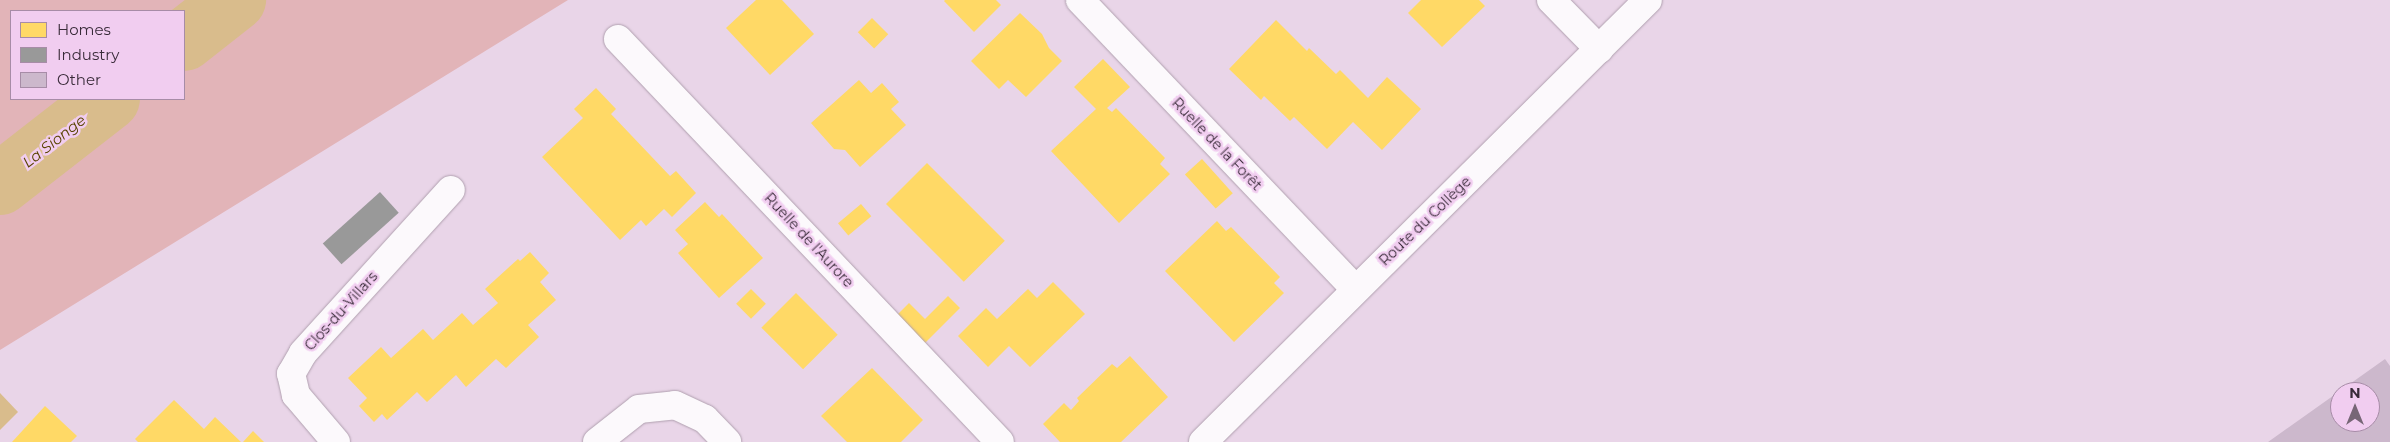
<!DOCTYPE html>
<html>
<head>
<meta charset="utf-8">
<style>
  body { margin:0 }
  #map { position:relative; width:2390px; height:442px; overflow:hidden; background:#e9d5e8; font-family:Montserrat,sans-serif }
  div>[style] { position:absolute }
  .green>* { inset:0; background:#e2b4b8 }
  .water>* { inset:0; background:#d9bc8c }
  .homes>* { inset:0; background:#ffd966; transform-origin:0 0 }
  .industry>* { inset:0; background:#999; transform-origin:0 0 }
  .river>* { height:62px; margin:-31px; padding:0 31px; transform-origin:31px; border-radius:31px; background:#d9bc8c }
  .building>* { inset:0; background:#ccb8cc }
  .roads { filter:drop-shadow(0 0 1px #b0a0af) drop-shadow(0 0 1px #b0a0af) }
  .minor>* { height:28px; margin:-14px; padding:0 14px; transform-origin:14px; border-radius:14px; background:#fcf9fc }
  span { translate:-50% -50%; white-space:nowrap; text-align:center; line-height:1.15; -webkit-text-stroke:5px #f1cdf0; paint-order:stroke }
  .street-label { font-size:14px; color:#392b39 }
  .water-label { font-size:15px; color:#5a4403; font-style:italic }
  .legend { position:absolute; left:10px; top:10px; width:175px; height:90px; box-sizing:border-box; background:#f1cdf0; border:1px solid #a78ca7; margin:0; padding:6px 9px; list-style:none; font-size:15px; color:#392b39 }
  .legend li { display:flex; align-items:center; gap:10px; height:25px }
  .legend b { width:25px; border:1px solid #a78ca7 }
  .north { position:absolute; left:2330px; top:382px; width:50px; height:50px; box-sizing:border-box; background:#f1cdf0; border:1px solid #a78ca7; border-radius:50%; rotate:0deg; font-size:14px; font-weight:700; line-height:20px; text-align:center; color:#392b39 }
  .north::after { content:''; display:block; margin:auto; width:18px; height:22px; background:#776676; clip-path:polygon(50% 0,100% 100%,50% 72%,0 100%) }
</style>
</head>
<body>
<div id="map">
  <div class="green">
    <div style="clip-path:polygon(evenodd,0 0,568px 0,0 350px,0 0,11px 11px,184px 11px,184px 99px,11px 99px,11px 11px)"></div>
  </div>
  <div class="water">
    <div style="clip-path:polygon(0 393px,18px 412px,0 430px)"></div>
  </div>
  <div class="homes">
    <div style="clip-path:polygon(756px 0,782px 0,814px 34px,770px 75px,726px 28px)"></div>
    <div style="clip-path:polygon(945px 0,996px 0,1001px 5px,974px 32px,944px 1px)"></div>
    <div style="clip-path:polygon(1421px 0,1479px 0,1485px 6px,1442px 47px,1408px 13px)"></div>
    <div style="clip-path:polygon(1020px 13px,1042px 34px,1049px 48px,1062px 61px,1026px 97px,1008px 80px,999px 89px,971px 61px)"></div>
    <div style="left:872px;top:18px;width:23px;height:20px;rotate:45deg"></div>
    <div style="clip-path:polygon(1276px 20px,1307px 51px,1309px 48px,1336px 74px,1340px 70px,1368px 98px,1387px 77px,1421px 109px,1382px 150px,1353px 122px,1327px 149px,1294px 117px,1290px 121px,1264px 96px,1261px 100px,1229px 69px)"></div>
    <div style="clip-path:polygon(1103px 59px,1130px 87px,1107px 108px,1112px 112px,1116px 108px,1165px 158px,1160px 164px,1170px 174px,1119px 223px,1051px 151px,1096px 109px,1074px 87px)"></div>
    <div style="clip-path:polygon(859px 80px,871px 93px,882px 83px,899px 102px,891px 109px,906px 125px,860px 167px,845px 150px,834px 149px,811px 123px)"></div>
    <div style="clip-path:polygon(596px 88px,616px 109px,611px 114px,670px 176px,676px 171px,696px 193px,672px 217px,664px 209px,646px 226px,641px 220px,620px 240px,542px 157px,583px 118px,574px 109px)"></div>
    <div style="left:1202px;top:159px;width:46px;height:23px;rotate:48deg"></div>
    <div style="left:927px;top:163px;width:110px;height:58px;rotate:45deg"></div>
    <div style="clip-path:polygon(705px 202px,719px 217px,722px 214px,763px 258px,719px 298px,678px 253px,688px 244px,675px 230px)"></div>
    <div style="left:861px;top:204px;width:16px;height:30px;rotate:50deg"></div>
    <div style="clip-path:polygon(1217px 221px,1226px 231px,1231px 227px,1280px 277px,1274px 283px,1284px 293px,1234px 342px,1165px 271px)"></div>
    <div style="clip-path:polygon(530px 252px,549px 273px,540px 282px,556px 300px,528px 325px,539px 337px,506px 368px,496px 359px,466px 387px,456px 375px,427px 402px,417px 392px,387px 420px,382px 414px,374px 422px,359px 406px,367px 398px,348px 378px,381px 347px,391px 358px,423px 329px,433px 340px,462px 313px,473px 325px,498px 303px,485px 289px,518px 259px,520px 261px)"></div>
    <div style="clip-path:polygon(1053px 282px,1085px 314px,1030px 367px,1009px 346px,988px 367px,958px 336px,986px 308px,997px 319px,1028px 289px,1037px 298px)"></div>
    <div style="left:751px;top:289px;width:21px;height:21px;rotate:45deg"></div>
    <div style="left:796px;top:293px;width:59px;height:49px;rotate:45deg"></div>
    <div style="clip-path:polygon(948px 296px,960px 308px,922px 346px,894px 318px,909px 303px,925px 319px)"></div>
    <div style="clip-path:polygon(1130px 356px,1168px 397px,1121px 442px,1060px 442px,1043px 424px,1064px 403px,1071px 410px,1079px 401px,1077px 398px,1112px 364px,1117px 368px)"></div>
    <div style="clip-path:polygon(872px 368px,923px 420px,901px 442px,847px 442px,821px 416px)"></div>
    <div style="clip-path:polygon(174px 400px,204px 429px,215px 417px,241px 442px,138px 442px,135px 439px)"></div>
    <div style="clip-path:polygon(45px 406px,77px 436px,71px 442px,12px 442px)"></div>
    <div style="clip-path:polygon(253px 431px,264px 442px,243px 442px)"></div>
  </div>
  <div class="industry">
    <div style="left:380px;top:192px;width:28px;height:77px;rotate:48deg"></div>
  </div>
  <div class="river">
    <div style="left:184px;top:40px;width:65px;rotate:-38.1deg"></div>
    <div style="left:0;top:184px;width:138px;rotate:-37.9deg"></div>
  </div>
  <div class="building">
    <div style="clip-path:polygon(evenodd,2385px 359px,2390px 366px,2390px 442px,2268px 442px,2385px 359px,2340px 392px,2370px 392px,2370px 422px,2340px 422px,2340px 392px)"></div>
  </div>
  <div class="roads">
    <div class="minor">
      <div style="left:1080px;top:0;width:399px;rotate:46.4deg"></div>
      <div style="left:1551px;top:0;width:69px;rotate:45.6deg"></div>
      <div style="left:618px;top:39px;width:555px;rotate:46.53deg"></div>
      <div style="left:336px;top:442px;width:62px;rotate:-130.4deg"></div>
      <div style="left:296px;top:395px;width:22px;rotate:-103deg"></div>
      <div style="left:291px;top:374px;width:24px;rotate:-60deg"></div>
      <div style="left:303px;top:353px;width:220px;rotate:-47.8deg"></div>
      <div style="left:597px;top:442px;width:53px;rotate:-38.2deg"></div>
      <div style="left:639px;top:409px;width:36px;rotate:-6deg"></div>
      <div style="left:675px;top:405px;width:33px;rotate:25deg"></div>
      <div style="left:705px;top:419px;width:32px;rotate:46deg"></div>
      <div style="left:1203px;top:442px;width:627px;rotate:-44.81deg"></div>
    </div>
  </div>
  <div class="street-label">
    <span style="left:1217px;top:144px;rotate:46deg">Ruelle de la Forêt</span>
    <span style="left:1425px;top:221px;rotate:-44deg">Route du Collège</span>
    <span style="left:809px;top:240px;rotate:47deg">Ruelle de l'Aurore</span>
    <span style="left:341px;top:311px;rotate:-48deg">Clos-du-Villars</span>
  </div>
  <div class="water-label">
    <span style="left:54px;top:141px;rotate:-38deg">La Sionge</span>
  </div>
  <ul class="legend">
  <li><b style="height:14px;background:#ffd966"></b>Homes</li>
  <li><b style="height:14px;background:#999"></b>Industry</li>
  <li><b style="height:14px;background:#ccb8cc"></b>Other</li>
  </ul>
  <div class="north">N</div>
</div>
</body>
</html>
